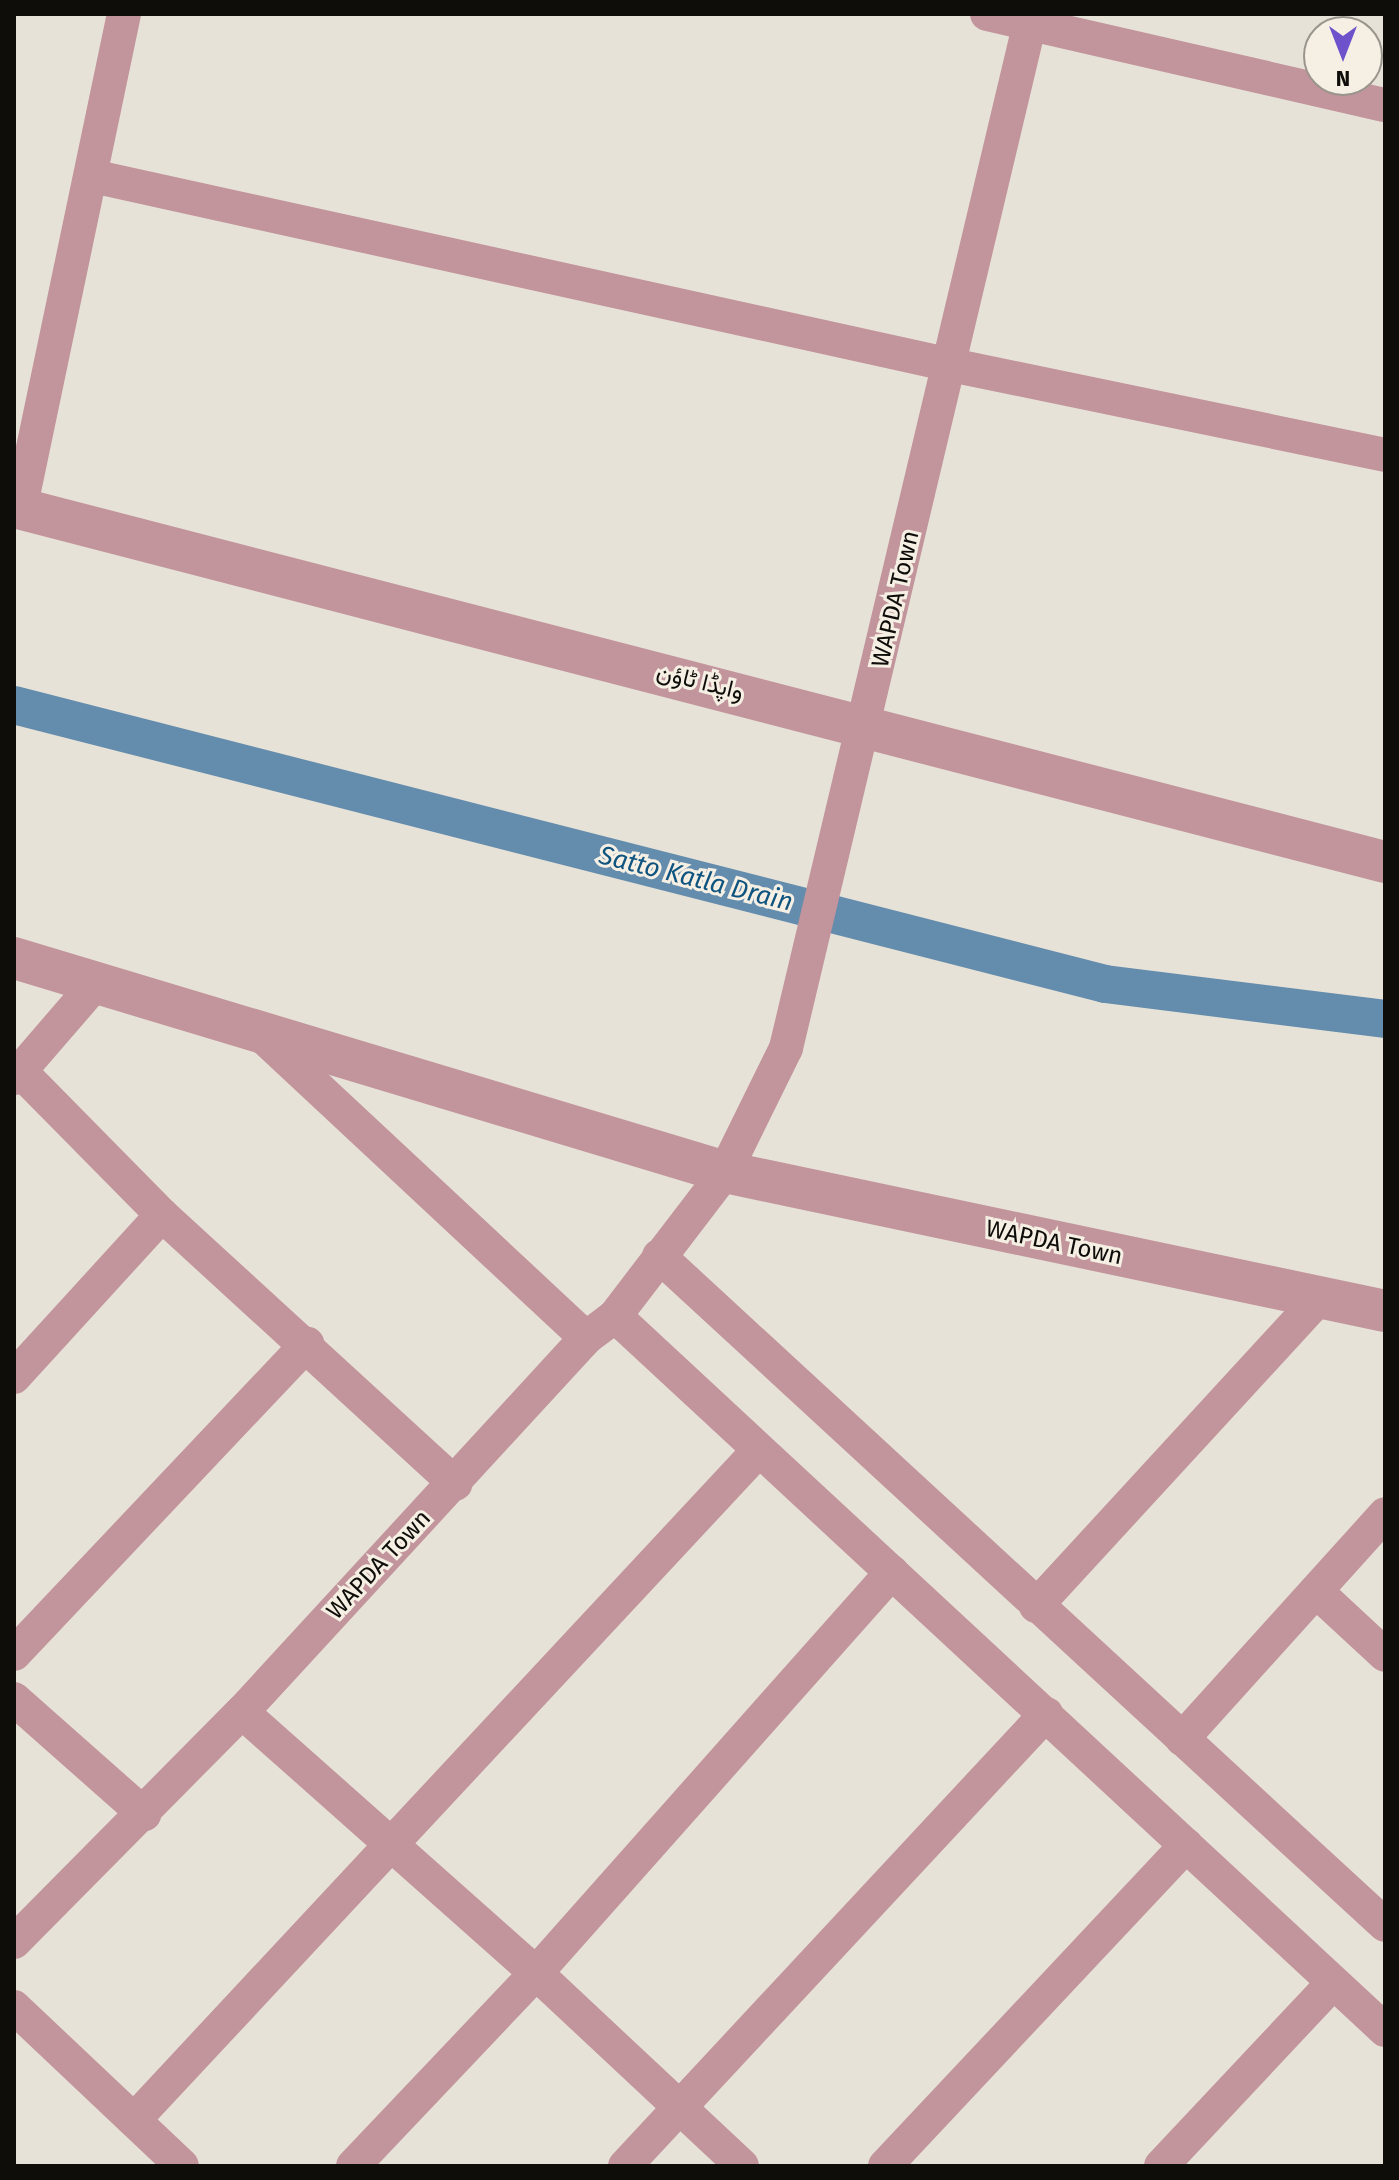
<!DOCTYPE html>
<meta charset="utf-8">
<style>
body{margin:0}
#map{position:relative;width:1399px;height:2180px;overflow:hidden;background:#e7e2d7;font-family:"Fira Sans",Vazirmatn,sans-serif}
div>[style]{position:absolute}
.canal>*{height:38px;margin:-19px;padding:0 19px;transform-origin:19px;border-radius:19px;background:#648cad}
.minor>*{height:34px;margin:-17px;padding:0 17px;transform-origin:17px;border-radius:17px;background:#c2949c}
.tertiary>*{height:42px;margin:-21px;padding:0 21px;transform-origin:21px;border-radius:21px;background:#c2949c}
span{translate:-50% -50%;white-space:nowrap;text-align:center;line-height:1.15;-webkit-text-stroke:6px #f5efe4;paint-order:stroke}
.street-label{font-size:24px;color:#0f0d0a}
.water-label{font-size:26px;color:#0f537f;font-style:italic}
.frame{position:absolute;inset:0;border:16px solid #0f0d0a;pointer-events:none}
.north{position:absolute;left:1303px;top:16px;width:80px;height:80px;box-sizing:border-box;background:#f5efe4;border:2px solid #99958d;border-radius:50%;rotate:180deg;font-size:22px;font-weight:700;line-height:32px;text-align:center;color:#0f0d0a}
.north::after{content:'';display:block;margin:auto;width:28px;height:36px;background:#6d52cb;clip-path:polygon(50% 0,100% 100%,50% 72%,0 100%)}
</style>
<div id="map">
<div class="canal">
<i style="left:14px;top:705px;width:1126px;rotate:14.34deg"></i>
<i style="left:1105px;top:984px;width:282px;rotate:7.1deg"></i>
</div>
<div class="minor">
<i style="left:987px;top:14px;width:408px;rotate:12.9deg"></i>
<i style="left:92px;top:176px;width:880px;rotate:12.41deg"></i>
<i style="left:951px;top:365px;width:443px;rotate:11.7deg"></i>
<i style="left:20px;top:510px;width:507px;rotate:-78.16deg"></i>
<i style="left:259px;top:1033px;width:447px;rotate:43deg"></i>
<i style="left:20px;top:1071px;width:202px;rotate:45.4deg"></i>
<i style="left:162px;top:1215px;width:398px;rotate:42.5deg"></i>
<i style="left:14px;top:1078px;width:124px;rotate:-49.2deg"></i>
<i style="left:659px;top:1256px;width:987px;rotate:42.66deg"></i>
<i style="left:615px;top:1316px;width:1050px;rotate:42.84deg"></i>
<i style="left:14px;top:1377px;width:219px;rotate:-47.6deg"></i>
<i style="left:1316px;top:1591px;width:94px;rotate:42.8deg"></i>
<i style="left:1036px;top:1606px;width:415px;rotate:-47.4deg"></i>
<i style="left:14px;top:1654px;width:427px;rotate:-46.6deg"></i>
<i style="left:14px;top:1699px;width:174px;rotate:41.5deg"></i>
<i style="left:242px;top:1712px;width:393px;rotate:41.6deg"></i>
<i style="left:536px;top:1973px;width:282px;rotate:43.1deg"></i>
<i style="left:1182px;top:1739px;width:303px;rotate:-47.9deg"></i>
<i style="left:14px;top:1942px;width:324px;rotate:-45.3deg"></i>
<i style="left:242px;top:1712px;width:508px;rotate:-47.39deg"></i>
<i style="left:586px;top:1338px;width:36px;rotate:-37deg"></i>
<i style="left:615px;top:1316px;width:181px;rotate:-52.6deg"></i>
<i style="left:725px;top:1172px;width:138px;rotate:-63.8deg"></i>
<i style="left:786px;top:1048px;width:1063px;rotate:-76.62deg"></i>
<i style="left:14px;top:2007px;width:231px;rotate:43.4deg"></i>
<i style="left:134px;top:2120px;width:916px;rotate:-46.99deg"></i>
<i style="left:353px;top:2166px;width:266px;rotate:-46.5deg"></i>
<i style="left:536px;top:1973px;width:536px;rotate:-48.4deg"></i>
<i style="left:625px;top:2166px;width:618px;rotate:-47.03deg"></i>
<i style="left:885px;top:2166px;width:440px;rotate:-46.8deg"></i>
<i style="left:1161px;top:2166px;width:251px;rotate:-46.8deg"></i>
</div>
<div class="tertiary">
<i style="left:14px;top:507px;width:1416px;rotate:14.52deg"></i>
<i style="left:14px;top:958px;width:743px;rotate:16.75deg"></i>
<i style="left:725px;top:1172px;width:674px;rotate:11.89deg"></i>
</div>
<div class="street-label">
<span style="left:896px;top:599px;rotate:-77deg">WAPDA Town</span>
<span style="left:700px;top:682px;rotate:14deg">واپڈا ٹاؤن</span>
<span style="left:1054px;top:1243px;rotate:12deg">WAPDA Town</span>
<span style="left:379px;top:1565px;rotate:-47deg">WAPDA Town</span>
</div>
<div class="water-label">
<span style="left:696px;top:879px;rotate:14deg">Satto Katla Drain</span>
</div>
<div class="frame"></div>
<div class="north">N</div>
</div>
